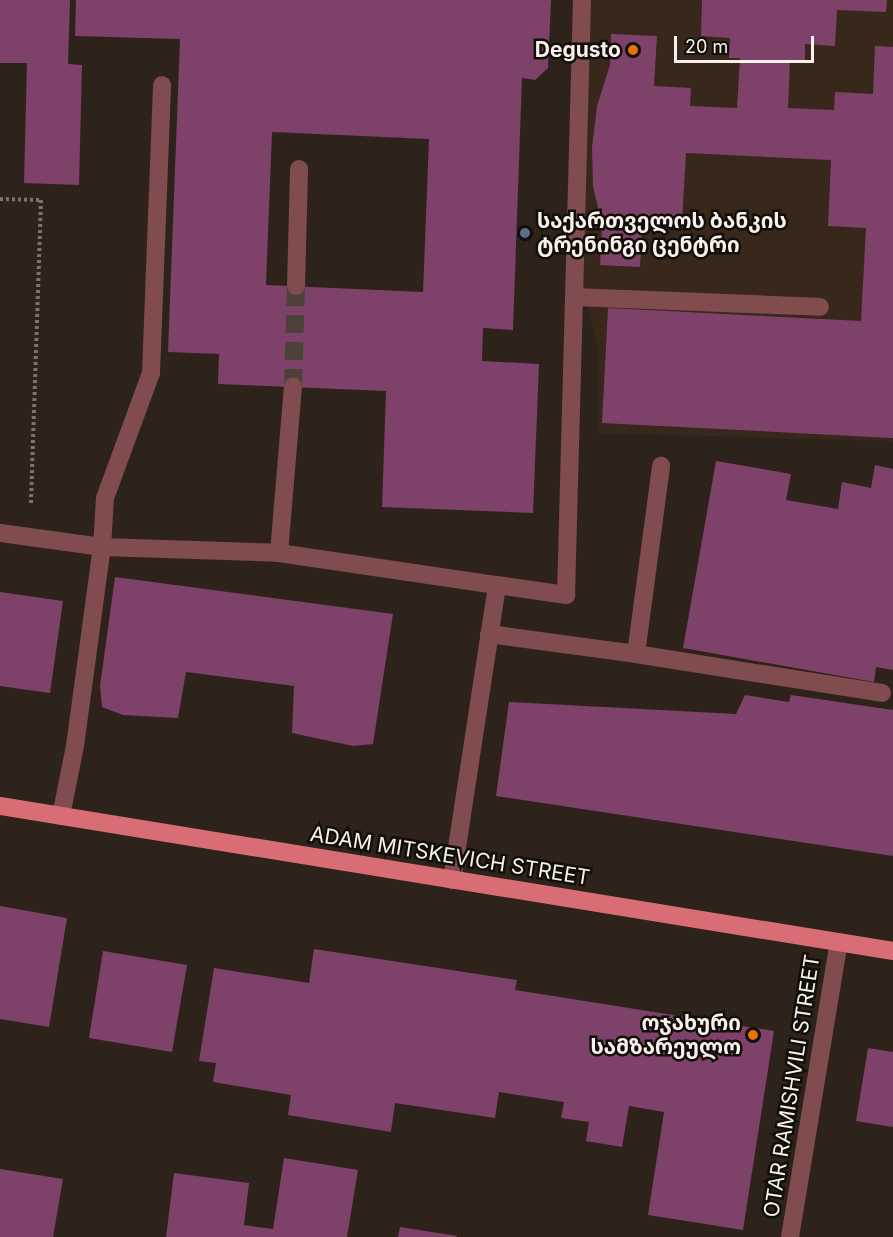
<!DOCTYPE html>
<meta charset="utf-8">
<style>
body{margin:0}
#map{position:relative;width:893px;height:1237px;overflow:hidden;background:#2e231b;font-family:Inter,"Noto Sans Georgian",sans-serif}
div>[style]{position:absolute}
.built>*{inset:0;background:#38281b}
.building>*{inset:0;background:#7e4169}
.minor-tunnel>*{height:18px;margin-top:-9px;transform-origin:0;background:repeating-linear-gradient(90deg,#4c423a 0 18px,transparent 0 27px)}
.path>*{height:4px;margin-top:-2px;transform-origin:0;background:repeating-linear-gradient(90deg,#7d736c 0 3px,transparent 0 6px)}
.minor>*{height:18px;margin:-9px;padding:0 9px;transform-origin:9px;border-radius:9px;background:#804c4e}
.major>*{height:18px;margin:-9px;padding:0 9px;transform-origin:9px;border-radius:9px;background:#d86d76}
.dots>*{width:16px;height:16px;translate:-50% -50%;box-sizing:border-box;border:3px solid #120e0a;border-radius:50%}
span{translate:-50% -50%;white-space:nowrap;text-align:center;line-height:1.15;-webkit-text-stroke:5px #120e0a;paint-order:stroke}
.poi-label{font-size:21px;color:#f8f0eb;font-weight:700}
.right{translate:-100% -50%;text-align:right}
.left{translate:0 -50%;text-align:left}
.street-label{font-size:21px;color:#f8f0eb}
.scale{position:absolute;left:674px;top:36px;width:140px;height:27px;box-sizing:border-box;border:3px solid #f8f0eb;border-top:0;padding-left:8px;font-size:18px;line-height:21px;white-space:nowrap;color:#f8f0eb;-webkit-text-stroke:4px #120e0a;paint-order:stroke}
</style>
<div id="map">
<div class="built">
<i style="clip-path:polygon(590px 0,893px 0,893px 441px,599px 433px,598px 346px,580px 277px)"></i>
</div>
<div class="building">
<i style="clip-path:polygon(0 0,70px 0,68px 64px,82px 65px,79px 185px,24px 183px,27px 63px,0 63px)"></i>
<i style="clip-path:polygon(evenodd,76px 0,551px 0,548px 68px,535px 80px,522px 78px,513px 330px,483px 328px,482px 361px,539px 364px,533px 513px,382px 507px,386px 391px,218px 384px,219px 354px,168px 352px,180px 39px,75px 36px,76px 0,272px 132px,429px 139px,423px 292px,266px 285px,272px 132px)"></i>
<i style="clip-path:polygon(702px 0,887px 0,886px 12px,837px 10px,835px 46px,805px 44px,805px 61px,790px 61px,788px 108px,834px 110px,835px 92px,873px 94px,875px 46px,893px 47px,893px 438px,602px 423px,608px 308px,861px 321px,866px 228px,828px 226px,831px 160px,686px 153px,682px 222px,643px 219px,640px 267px,600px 265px,602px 225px,593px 186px,592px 147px,597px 106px,610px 65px,611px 34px,657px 36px,654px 86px,691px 88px,690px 106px,737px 108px,740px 58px,729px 58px,730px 38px,701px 36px)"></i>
<i style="clip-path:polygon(716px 461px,791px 474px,786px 500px,838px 509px,842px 482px,871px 488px,875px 465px,893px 469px,893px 670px,876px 667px,874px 682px,683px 648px)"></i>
<i style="clip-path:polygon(115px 577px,393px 614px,373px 744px,353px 746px,292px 733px,294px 686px,186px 672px,178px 718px,123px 715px,102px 707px,100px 686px)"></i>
<i style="clip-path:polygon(0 592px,63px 601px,50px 693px,0 686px)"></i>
<i style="clip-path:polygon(745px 695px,789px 702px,791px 695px,893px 710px,893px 856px,496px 796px,509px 702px,736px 714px)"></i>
<i style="clip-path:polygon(0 906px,67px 918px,49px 1027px,0 1019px)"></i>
<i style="clip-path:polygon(314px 949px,517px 980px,515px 990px,774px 1031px,743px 1230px,648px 1215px,664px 1112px,629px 1106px,622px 1147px,586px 1141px,589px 1122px,561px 1118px,564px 1102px,499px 1092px,495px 1118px,395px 1103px,391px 1132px,288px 1115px,291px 1095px,213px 1082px,216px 1063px,199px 1061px,214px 968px,309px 983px)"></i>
<i style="clip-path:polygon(103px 951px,187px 965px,172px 1052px,89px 1038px)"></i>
<i style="clip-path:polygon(868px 1048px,893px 1052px,893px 1127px,856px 1121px)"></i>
<i style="clip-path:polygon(284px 1158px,358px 1170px,347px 1237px,166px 1237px,174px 1173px,249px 1183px,244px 1225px,273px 1229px)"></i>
<i style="clip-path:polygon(0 1169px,63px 1179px,53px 1237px,0 1237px)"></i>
<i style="clip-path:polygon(400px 1227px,457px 1236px,456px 1237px,398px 1237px)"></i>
</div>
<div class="minor-tunnel">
<i style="left:293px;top:387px;width:101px;rotate:-88.3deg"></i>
</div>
<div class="path">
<i style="left:0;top:199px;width:41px;rotate:1.4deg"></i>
<i style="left:41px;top:200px;width:303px;rotate:91.9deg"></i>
</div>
<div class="minor">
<i style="left:296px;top:286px;width:117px;rotate:-88.5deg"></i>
<i style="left:574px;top:297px;width:246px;rotate:2.3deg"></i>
<i style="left:0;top:533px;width:103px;rotate:7.8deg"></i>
<i style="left:102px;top:547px;width:49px;rotate:-86.5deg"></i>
<i style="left:105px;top:498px;width:133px;rotate:-69.8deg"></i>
<i style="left:151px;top:373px;width:288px;rotate:-87.8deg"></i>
<i style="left:279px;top:553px;width:167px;rotate:-85.2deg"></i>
<i style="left:489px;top:634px;width:148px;rotate:7.7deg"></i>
<i style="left:636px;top:654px;width:190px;rotate:-82.4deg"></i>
<i style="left:636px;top:654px;width:249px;rotate:9deg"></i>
<i style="left:61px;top:816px;width:71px;rotate:-78.7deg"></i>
<i style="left:75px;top:746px;width:201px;rotate:-82.3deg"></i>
<i style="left:102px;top:547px;width:177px;rotate:1.9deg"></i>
<i style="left:279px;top:553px;width:220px;rotate:8.4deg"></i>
<i style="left:452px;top:880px;width:298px;rotate:-81.3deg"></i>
<i style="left:497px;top:585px;width:70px;rotate:8.2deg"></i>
<i style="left:566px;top:595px;width:595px;rotate:-88.46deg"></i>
<i style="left:790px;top:1237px;width:299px;rotate:-80.6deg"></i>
</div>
<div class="major">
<i style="left:0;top:806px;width:905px;rotate:9.22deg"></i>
</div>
<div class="dots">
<i style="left:633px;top:50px;background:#e8710a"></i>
<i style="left:525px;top:233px;background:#5c6f8a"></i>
<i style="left:753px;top:1035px;background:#e8710a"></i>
</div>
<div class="poi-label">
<span class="right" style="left:621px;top:50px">Degusto</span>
<span class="left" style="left:537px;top:233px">საქართველოს ბანკის<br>ტრენინგი ცენტრი</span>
<span class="right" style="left:741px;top:1035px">ოჯახური<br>სამზარეულო</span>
</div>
<div class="street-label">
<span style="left:450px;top:856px;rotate:9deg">ADAM MITSKEVICH STREET</span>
<span style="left:792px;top:1086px;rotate:-81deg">OTAR RAMISHVILI STREET</span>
</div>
<div class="scale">20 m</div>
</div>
